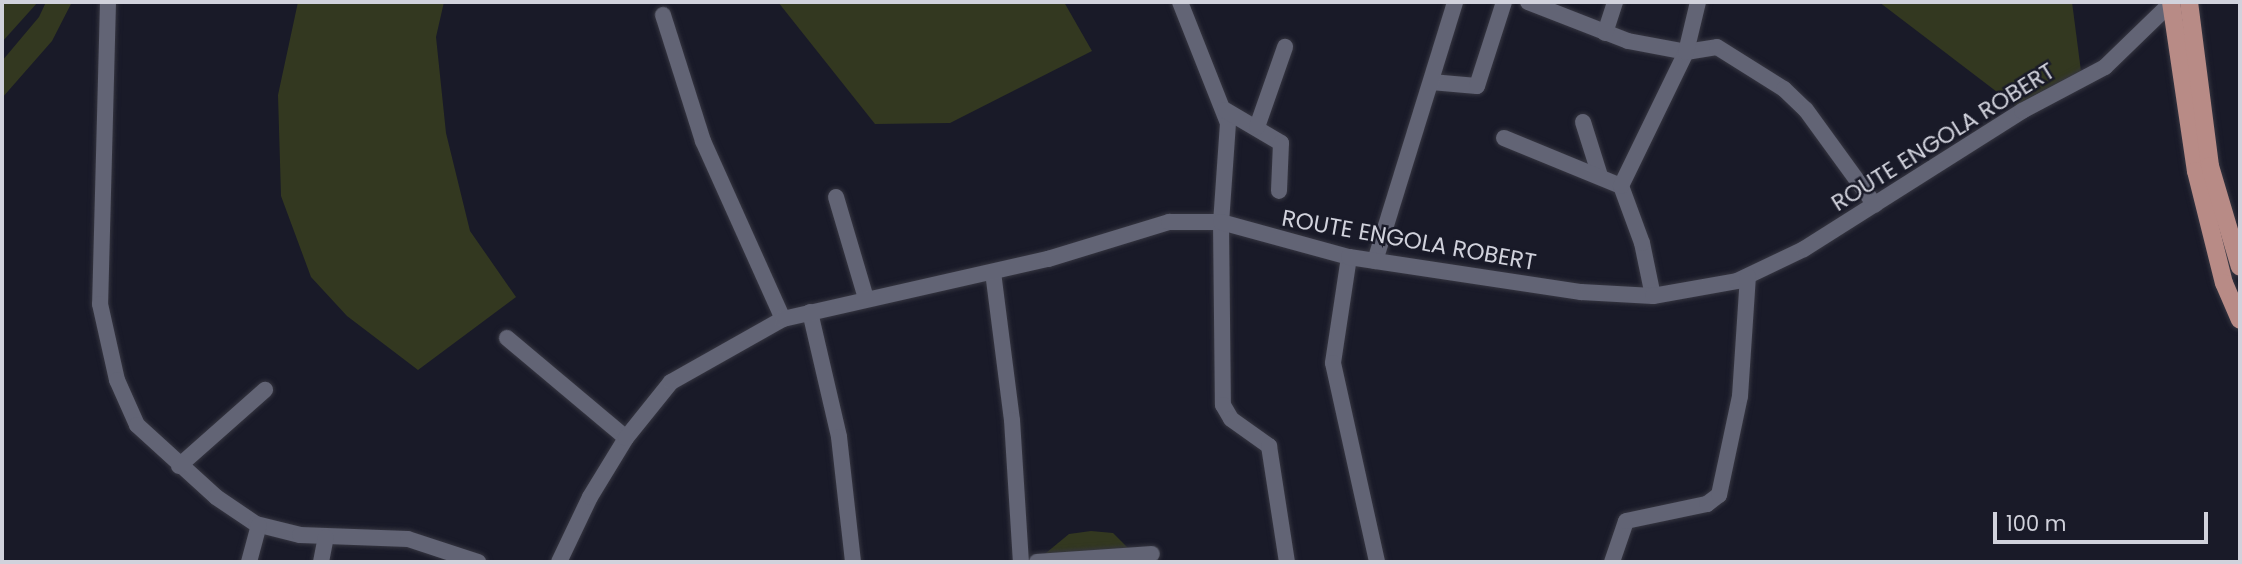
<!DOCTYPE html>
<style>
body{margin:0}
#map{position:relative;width:2242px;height:564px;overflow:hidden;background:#191a28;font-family:Poppins,sans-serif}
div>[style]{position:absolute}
.green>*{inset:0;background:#333820}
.roads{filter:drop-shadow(0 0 2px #363641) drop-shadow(0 0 2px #363641)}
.minor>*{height:16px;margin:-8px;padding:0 8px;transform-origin:8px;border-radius:8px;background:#626475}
.major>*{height:18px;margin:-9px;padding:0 9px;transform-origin:9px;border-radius:9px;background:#b88b86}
span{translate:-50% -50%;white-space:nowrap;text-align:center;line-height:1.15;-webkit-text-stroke:5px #191a28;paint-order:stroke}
.street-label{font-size:23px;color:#d1d2dc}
.frame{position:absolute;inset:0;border:4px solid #d1d2dc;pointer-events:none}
.scale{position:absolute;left:1993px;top:512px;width:215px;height:32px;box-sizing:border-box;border:4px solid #d1d2dc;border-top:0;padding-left:9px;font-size:21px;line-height:24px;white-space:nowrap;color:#d1d2dc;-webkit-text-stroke:5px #191a28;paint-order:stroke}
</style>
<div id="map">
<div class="green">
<i style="clip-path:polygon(2px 2px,38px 2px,2px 42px)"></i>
<i style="clip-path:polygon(46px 2px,72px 2px,52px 41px,2px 98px,2px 61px,39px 17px)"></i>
<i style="clip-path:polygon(298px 2px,444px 2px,436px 37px,446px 133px,470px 231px,516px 297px,418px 370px,347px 316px,311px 277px,281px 196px,278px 95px)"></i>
<i style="clip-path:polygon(778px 2px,1064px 2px,1092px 51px,950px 123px,875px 124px)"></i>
<i style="clip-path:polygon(1879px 2px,2072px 2px,2082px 79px,2022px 111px)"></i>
<i style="clip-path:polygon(1091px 531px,1113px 533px,1129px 549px,1035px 562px,1069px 534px)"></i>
</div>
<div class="roads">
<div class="minor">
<i style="left:108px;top:2px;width:302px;rotate:91.5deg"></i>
<i style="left:100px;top:304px;width:78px;rotate:77.4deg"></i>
<i style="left:117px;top:380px;width:49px;rotate:66deg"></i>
<i style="left:137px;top:425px;width:107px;rotate:42.3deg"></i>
<i style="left:216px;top:497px;width:48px;rotate:34deg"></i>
<i style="left:256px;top:524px;width:45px;rotate:14deg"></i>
<i style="left:300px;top:535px;width:108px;rotate:2.1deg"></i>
<i style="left:408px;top:539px;width:74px;rotate:18.2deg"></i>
<i style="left:1180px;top:2px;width:130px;rotate:68.4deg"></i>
<i style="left:1228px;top:123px;width:99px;rotate:94deg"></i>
<i style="left:1221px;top:222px;width:183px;rotate:89.4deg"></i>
<i style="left:1223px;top:405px;width:16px;rotate:60deg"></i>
<i style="left:1231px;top:419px;width:47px;rotate:35.4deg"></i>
<i style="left:1269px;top:446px;width:117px;rotate:81.2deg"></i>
<i style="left:1528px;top:2px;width:107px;rotate:21.3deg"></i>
<i style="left:1628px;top:41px;width:59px;rotate:10.7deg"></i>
<i style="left:1686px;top:52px;width:31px;rotate:-9deg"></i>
<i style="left:1717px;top:47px;width:79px;rotate:32.1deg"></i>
<i style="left:1784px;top:89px;width:30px;rotate:44deg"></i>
<i style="left:1806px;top:110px;width:117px;rotate:54deg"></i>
<i style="left:663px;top:15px;width:132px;rotate:72.4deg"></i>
<i style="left:703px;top:141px;width:195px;rotate:65.8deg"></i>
<i style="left:1605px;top:33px;width:33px;rotate:-72deg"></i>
<i style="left:1431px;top:82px;width:46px;rotate:5deg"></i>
<i style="left:1477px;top:86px;width:88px;rotate:-72.2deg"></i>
<i style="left:1225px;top:110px;width:65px;rotate:30.5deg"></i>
<i style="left:1281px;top:143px;width:48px;rotate:92.4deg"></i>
<i style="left:1583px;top:122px;width:57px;rotate:72.5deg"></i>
<i style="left:1257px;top:127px;width:85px;rotate:-70.7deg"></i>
<i style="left:1504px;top:138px;width:126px;rotate:22.3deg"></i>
<i style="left:836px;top:197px;width:105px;rotate:73.5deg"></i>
<i style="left:1349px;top:257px;width:107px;rotate:98.6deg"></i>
<i style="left:1333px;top:363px;width:204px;rotate:77.5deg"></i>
<i style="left:1375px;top:261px;width:271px;rotate:-72.8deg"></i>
<i style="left:993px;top:272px;width:149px;rotate:82.7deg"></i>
<i style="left:1012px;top:420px;width:142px;rotate:86.4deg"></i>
<i style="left:1653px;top:296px;width:54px;rotate:-101.7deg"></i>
<i style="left:1642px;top:243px;width:61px;rotate:-110.2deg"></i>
<i style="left:1621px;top:186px;width:149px;rotate:-64.1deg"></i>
<i style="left:1686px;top:52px;width:51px;rotate:-76.5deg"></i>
<i style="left:810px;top:312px;width:128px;rotate:76.9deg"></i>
<i style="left:839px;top:437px;width:126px;rotate:83.6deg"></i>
<i style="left:507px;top:338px;width:155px;rotate:40deg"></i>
<i style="left:179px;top:466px;width:115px;rotate:-41.5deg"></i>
<i style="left:249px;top:562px;width:38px;rotate:-75deg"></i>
<i style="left:321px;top:562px;width:25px;rotate:-79deg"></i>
<i style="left:559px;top:562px;width:72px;rotate:-64.5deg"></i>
<i style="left:590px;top:497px;width:69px;rotate:-58.6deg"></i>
<i style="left:626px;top:438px;width:72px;rotate:-51.2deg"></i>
<i style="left:671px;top:382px;width:129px;rotate:-29.4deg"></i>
<i style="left:783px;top:319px;width:272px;rotate:-12.8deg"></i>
<i style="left:1048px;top:259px;width:127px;rotate:-17deg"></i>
<i style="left:1169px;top:222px;width:52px"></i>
<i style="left:1221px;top:222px;width:133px;rotate:15.3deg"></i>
<i style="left:1349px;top:257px;width:235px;rotate:8.6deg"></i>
<i style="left:1581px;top:292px;width:72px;rotate:3.2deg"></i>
<i style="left:1653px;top:296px;width:85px;rotate:-10.1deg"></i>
<i style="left:1737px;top:281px;width:74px;rotate:-25.5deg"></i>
<i style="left:1804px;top:249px;width:258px;rotate:-32.3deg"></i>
<i style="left:2022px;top:111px;width:94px;rotate:-27.9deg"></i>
<i style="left:2105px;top:67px;width:93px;rotate:-44.1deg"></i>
<i style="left:1037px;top:562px;width:115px;rotate:-4deg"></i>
<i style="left:1612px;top:562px;width:43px;rotate:-71.1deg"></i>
<i style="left:1626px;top:521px;width:83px;rotate:-11.9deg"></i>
<i style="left:1707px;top:504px;width:15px;rotate:-37deg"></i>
<i style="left:1719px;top:495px;width:101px;rotate:-78deg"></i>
<i style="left:1740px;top:396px;width:120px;rotate:-86.2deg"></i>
</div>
<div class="major">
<i style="left:2171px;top:2px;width:171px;rotate:81.6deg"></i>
<i style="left:2196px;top:171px;width:115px;rotate:76deg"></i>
<i style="left:2224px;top:283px;width:40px;rotate:66.6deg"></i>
<i style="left:2189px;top:2px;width:165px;rotate:82.7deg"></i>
<i style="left:2210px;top:166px;width:105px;rotate:73.5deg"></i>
</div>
</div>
<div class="street-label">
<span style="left:1943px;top:137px;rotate:-32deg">ROUTE ENGOLA ROBERT</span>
<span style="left:1409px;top:240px;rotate:10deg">ROUTE ENGOLA ROBERT</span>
</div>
<div class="frame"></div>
<div class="scale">100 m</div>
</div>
